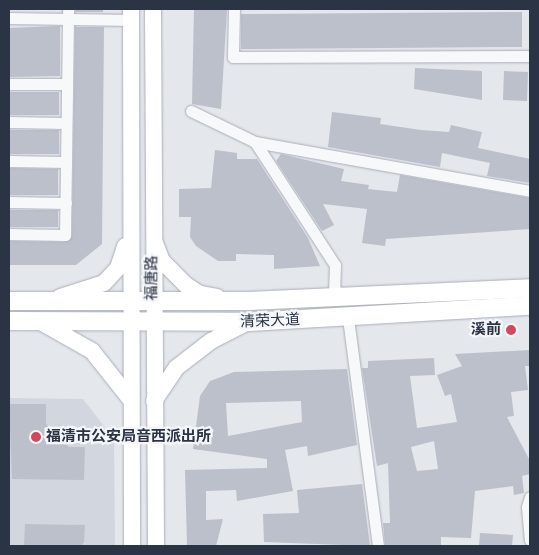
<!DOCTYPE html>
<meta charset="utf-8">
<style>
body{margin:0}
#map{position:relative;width:539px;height:555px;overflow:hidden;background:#e4e7ec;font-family:Rubik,"Noto Sans SC",sans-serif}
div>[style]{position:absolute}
.built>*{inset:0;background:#d2d6de}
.building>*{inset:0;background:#bbc0ca}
.roads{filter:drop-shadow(0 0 1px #a9aeb7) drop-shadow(0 0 1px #a9aeb7)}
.street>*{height:11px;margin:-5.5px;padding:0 5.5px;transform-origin:5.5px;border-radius:5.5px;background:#f7f8fa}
.secondary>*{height:16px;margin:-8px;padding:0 8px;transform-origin:8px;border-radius:8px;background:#fff}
.primary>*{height:18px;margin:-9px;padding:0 9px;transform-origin:9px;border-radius:9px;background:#fff}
.dots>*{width:14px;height:14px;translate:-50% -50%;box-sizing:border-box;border:2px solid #f4f6f9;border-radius:50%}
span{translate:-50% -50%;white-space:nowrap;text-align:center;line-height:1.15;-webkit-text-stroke:4.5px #f4f6f9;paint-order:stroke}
.street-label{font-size:15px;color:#2b3445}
.poi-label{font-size:15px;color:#2b3445;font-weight:700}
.right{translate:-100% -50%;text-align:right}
.left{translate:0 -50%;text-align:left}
.frame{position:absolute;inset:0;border:10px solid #2b3445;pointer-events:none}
</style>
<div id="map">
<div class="built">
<i style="clip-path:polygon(9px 398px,83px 399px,114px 439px,115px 546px,9px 546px)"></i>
</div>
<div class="building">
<i style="clip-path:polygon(76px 9px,103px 9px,103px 12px,75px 12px)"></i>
<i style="clip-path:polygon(194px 9px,227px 9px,221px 109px,192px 104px)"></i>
<i style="clip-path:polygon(522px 12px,522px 47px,241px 49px,241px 14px)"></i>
<i style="clip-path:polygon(60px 26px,60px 76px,9px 77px,9px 28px)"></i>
<i style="clip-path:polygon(75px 27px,104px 27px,102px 244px,76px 265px,9px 265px,9px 241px,65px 242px,72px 236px)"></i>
<i style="clip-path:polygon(415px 68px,482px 71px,482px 100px,414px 89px)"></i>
<i style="clip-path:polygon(504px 71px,528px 72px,527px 101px,503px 100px)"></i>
<i style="clip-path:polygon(9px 92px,59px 92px,59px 115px,9px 115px)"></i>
<i style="clip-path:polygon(332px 112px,381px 118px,380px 124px,421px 130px,449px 132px,451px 125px,482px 132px,478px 148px,530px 159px,530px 183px,487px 176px,490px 163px,442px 153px,440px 167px,328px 147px)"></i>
<i style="clip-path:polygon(9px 130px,59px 130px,59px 154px,9px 154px)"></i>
<i style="clip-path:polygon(215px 150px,237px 153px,237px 159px,257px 159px,308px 238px,320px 266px,274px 269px,274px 255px,236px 254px,236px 261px,218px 261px,196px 246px,190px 237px,191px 217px,179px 217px,179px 189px,211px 188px)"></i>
<i style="clip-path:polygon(281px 154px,344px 169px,341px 181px,369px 185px,368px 189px,397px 192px,400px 175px,530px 198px,530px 229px,386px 239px,385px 246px,362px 243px,367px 209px,323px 204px,334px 225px,322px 231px,276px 161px)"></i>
<i style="clip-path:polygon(9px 168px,58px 169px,58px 195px,9px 195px)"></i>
<i style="clip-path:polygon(9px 210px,58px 210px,58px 227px,9px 227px)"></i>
<i style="clip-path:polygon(evenodd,530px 350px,530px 366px,525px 366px,528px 390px,511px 392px,514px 416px,507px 417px,530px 461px,530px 474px,522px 476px,524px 493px,514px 495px,513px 486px,475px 491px,471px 538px,441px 537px,441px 546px,385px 545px,383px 523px,390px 523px,388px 463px,377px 466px,362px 368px,368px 368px,368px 361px,434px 358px,435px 375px,410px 376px,417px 428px,457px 422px,451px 394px,445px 396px,437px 375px,462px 366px,455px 354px,530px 350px,434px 441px,438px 469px,417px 471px,411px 447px,434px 441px)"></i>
<i style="clip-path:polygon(evenodd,347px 369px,357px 445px,308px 456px,307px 446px,285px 450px,293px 491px,237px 501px,236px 490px,206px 491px,206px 520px,223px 519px,216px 546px,187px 546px,185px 470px,267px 468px,267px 459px,193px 449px,200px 396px,210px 381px,234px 372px,347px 369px,301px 401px,302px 422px,228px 436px,226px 403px,301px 401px)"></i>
<i style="clip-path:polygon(9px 404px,46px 404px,46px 424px,69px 447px,85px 447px,84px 480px,12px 479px)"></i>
<i style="clip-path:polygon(362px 484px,370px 546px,264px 542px,263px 514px,299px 513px,297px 490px)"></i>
<i style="clip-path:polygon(25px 524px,85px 525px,84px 542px,81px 546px,24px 546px)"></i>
<i style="clip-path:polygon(480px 533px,513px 535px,512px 546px,479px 546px)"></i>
</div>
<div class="roads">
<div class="street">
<i style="left:234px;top:9px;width:48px;rotate:91.2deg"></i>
<i style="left:233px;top:57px;width:297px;rotate:-0.2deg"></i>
<i style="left:9px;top:18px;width:122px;rotate:0.9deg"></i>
<i style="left:9px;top:84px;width:58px"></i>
<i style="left:191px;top:111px;width:71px;rotate:25.8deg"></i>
<i style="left:255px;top:142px;width:279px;rotate:10.1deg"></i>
<i style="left:9px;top:122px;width:57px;rotate:1deg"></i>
<i style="left:255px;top:142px;width:147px;rotate:57deg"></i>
<i style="left:335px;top:265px;width:25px;rotate:92deg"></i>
<i style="left:334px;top:290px;width:13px;rotate:27deg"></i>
<i style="left:9px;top:161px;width:57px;rotate:1deg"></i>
<i style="left:9px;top:202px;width:57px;rotate:1deg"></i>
<i style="left:9px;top:234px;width:56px;rotate:1deg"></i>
<i style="left:65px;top:235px;width:226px;rotate:-89.2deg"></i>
<i style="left:348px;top:318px;width:230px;rotate:82.5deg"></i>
<i style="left:530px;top:497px;width:10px;rotate:107deg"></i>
<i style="left:527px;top:507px;width:33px;rotate:85deg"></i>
</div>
<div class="secondary">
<i style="left:131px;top:9px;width:537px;rotate:89.89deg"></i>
<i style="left:153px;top:9px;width:537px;rotate:89.68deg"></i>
<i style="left:155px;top:243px;width:19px;rotate:69deg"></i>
<i style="left:162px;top:261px;width:34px;rotate:45deg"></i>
<i style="left:186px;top:285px;width:17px;rotate:33deg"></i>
<i style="left:200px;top:294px;width:17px;rotate:10deg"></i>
<i style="left:60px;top:297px;width:46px;rotate:-17.7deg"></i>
<i style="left:104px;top:283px;width:21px;rotate:-47deg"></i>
<i style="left:118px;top:268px;width:23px;rotate:-72deg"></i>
<i style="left:39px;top:321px;width:61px;rotate:29.5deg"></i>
<i style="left:92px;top:351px;width:61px;rotate:51.6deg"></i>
<i style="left:154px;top:401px;width:40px;rotate:-56deg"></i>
<i style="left:176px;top:368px;width:44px;rotate:-37.6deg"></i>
<i style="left:211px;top:341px;width:42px;rotate:-27.2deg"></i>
</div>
<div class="primary">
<i style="left:9px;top:301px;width:239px"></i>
<i style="left:248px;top:301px;width:282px;rotate:-2.6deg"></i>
<i style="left:9px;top:321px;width:240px;rotate:0.2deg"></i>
<i style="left:249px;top:322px;width:281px;rotate:-3.3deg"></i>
</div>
</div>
<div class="dots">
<i style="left:511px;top:330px;background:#d1495b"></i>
<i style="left:36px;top:437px;background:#d1495b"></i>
</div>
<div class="street-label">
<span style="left:152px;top:278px;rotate:-90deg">福唐路</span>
<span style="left:270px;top:321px;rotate:-2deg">清荣大道</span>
</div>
<div class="poi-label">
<span class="right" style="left:501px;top:330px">溪前</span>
<span class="left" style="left:46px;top:437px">福清市公安局音西派出所</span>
</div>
<div class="frame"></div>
</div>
